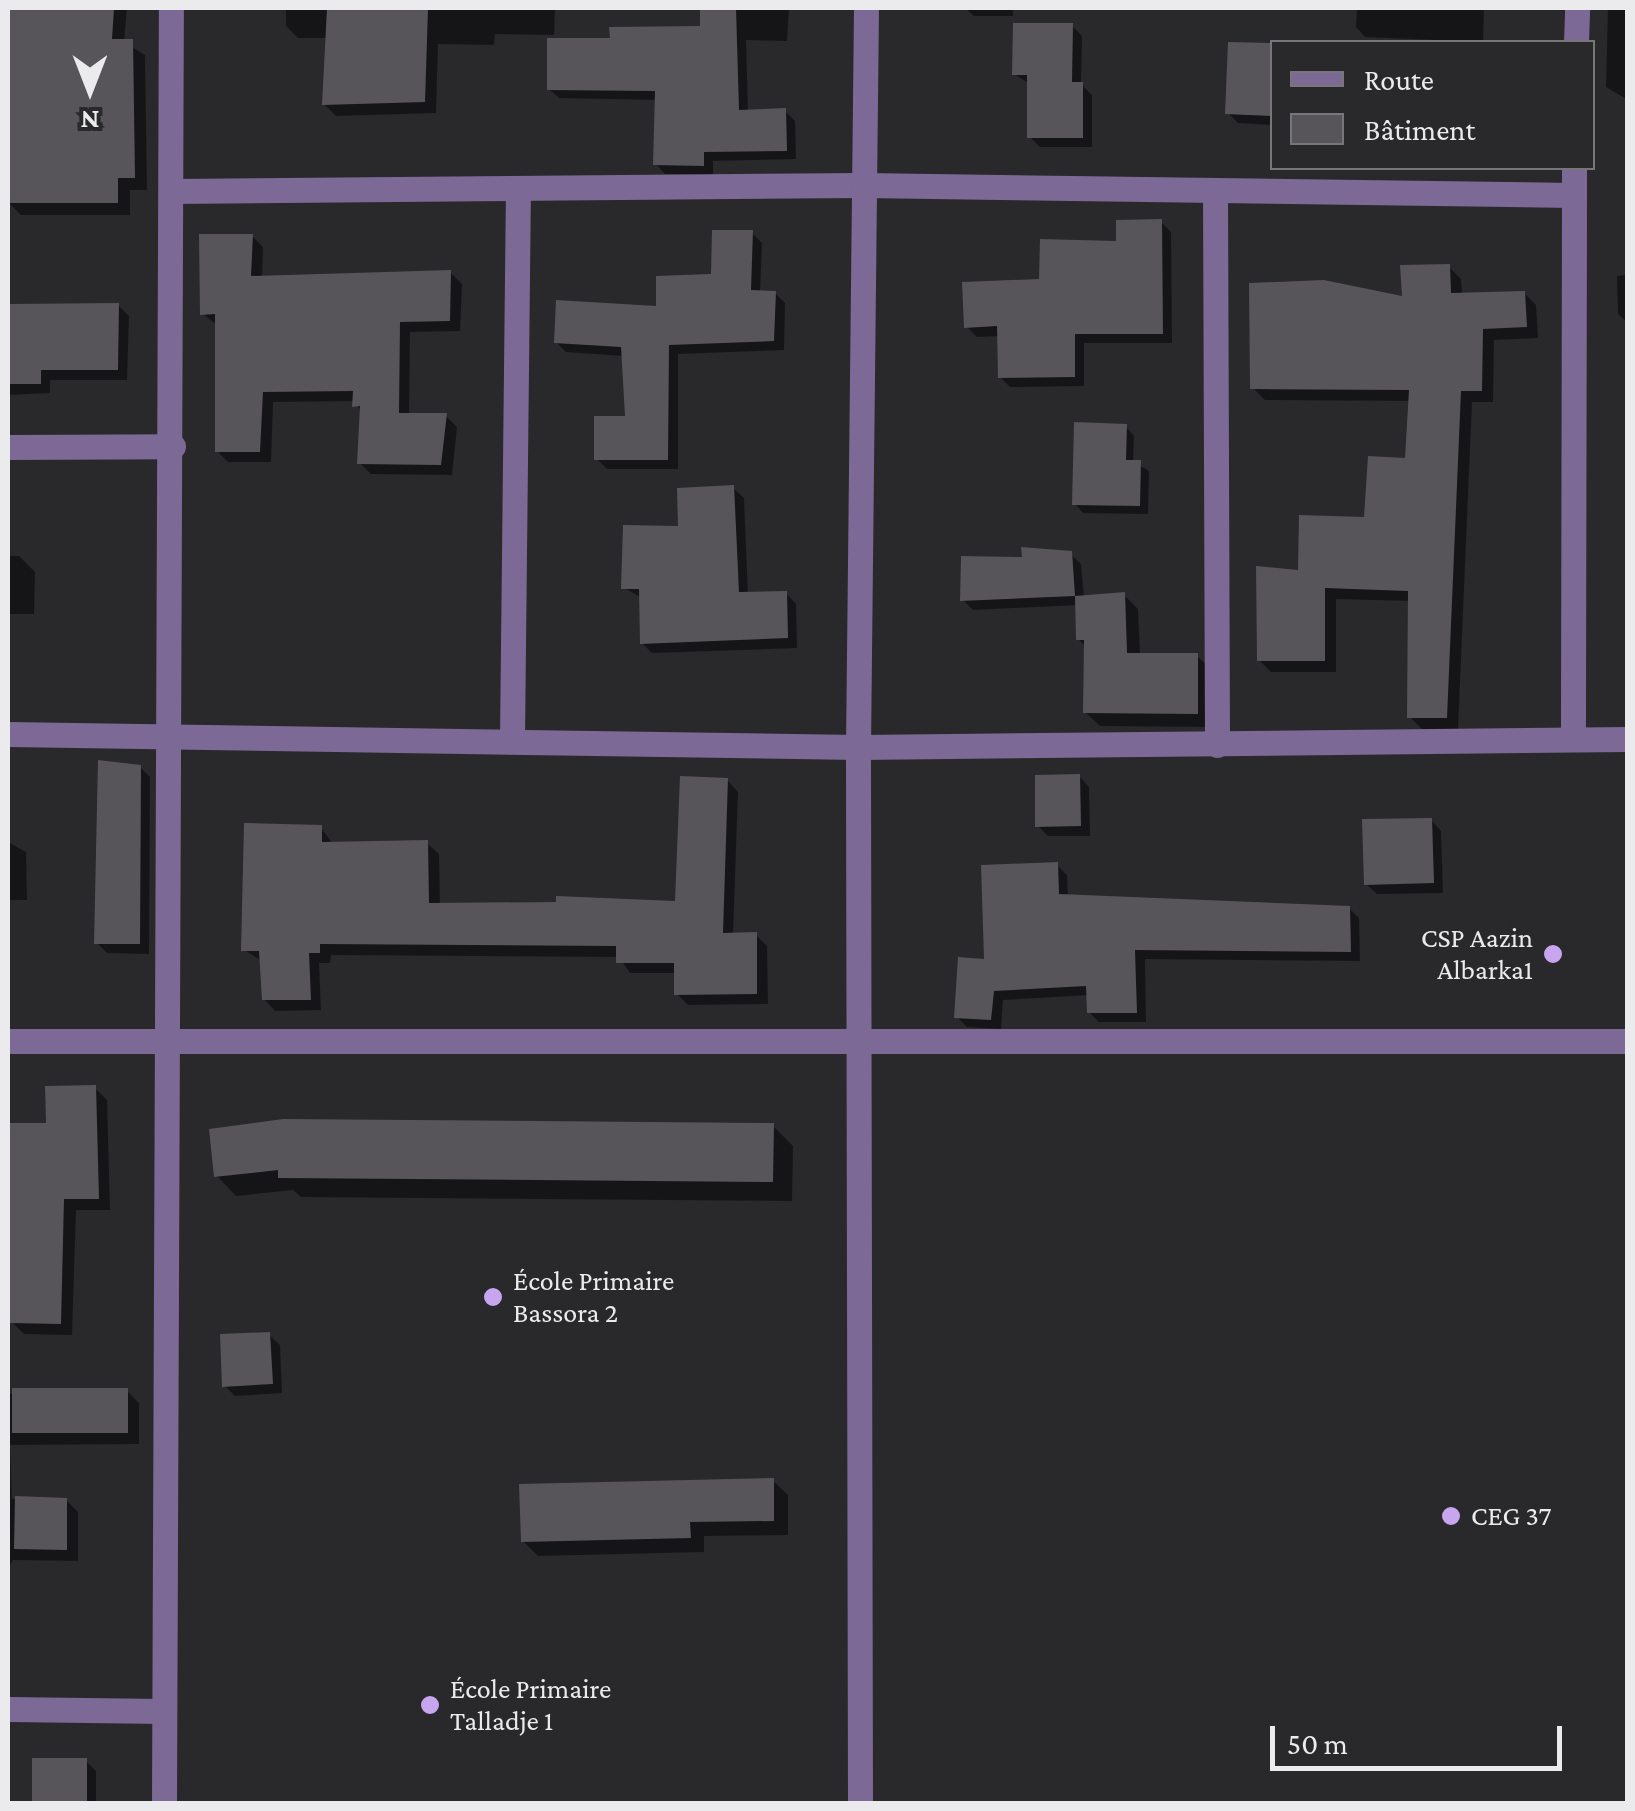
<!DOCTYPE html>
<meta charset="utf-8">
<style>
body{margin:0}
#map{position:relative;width:1635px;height:1811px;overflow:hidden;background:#29282b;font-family:"Crimson Pro",serif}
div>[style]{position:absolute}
.shadow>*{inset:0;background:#0007}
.building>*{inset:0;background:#575559}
.minor>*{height:25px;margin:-12.5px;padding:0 12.5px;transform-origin:12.5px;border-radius:12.5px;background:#7d6995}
.dots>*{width:28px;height:28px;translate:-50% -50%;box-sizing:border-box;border:5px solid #29282b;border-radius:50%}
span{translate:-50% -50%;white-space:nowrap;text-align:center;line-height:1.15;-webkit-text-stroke:8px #29282b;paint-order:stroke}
.poi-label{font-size:28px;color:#ebebed}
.right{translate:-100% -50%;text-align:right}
.left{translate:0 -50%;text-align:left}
.frame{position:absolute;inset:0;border:10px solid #ebebed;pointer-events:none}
.legend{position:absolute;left:1270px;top:40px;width:325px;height:130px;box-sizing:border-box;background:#29282b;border:2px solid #777679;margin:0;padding:12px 18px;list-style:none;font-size:30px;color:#ebebed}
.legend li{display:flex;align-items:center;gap:20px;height:50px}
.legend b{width:50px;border:2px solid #777679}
.north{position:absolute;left:40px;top:40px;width:100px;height:100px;-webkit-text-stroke:8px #29282b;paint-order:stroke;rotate:180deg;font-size:28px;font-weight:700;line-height:40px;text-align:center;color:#ebebed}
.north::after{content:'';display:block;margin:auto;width:35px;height:45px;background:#ebebed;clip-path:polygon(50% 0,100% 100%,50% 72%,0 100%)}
.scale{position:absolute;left:1270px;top:1726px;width:292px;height:45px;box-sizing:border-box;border:5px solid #ebebed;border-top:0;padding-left:12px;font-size:30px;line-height:35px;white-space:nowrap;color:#ebebed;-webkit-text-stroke:8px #29282b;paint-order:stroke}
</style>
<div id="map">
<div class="shadow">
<i style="clip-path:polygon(8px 8px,127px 8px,124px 42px,145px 55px,147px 190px,130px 190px,130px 215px,21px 215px,8px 202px)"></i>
<i style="clip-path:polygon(286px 8px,555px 8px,554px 35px,495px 34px,494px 45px,438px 44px,436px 113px,336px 116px,324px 104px,328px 38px,298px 38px,286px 26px)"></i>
<i style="clip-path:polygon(702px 8px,789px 8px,787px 41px,746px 40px,748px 113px,785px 111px,795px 121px,796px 159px,713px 161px,713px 175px,665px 174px,656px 164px,657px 100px,559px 98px,549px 89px,612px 41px,702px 29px)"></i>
<i style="clip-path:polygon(965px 8px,1013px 8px,1013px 16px,974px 16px)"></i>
<i style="clip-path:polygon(1357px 8px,1484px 8px,1483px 42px,1365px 37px,1356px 27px)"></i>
<i style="clip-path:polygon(1608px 8px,1628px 8px,1628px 100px,1606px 87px)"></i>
<i style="clip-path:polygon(1072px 26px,1082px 36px,1081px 84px,1092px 95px,1092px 147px,1040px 147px,1030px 137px,1030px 84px,1014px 74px)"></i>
<i style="clip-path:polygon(1231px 44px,1272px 46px,1272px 125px,1238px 123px,1228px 113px)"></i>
<i style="clip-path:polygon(1161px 222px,1171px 232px,1172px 343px,1084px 343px,1084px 386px,1010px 387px,1000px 377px,1000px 336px,977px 337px,967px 327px)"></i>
<i style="clip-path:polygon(752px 233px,762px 243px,760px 293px,775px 293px,785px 303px,784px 350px,678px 354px,678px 469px,607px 469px,597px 459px,628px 418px,624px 356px,566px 352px,556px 342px,658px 308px,713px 276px)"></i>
<i style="clip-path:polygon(252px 236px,263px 247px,262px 278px,450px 272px,462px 284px,460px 331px,410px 332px,409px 416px,446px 416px,457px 427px,452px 475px,371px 474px,360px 463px,362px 413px,355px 401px,273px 402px,271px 462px,228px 462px,217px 451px,217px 325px,203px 314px)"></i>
<i style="clip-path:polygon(1449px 267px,1461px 279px,1462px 295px,1524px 293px,1536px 305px,1538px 338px,1494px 340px,1493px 402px,1472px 402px,1458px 729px,1422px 729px,1410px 717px,1410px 601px,1336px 599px,1336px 672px,1271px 672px,1259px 660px,1300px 573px,1367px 519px,1408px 461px,1411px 401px,1265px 400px,1253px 388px)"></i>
<i style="clip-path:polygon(1628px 275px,1628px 323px,1618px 314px,1617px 276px)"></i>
<i style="clip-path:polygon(118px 305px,129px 316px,127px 380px,50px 380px,50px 393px,8px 395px,8px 306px)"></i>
<i style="clip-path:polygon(1126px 427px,1134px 436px,1133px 462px,1149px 471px,1148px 514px,1083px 513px,1075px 504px)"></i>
<i style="clip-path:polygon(733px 488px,744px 498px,748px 595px,786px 593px,796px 604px,797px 648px,652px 653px,642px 643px,642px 598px,624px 588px,681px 528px)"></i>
<i style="clip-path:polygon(1070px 554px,1081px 564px,1084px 597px,1124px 595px,1138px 609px,1140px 655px,1197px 656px,1212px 670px,1211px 727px,1100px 726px,1085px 712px,1086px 647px,1078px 639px,1078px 605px,973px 610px,963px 600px,1024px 559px)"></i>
<i style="clip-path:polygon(8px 556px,19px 556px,35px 572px,34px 614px,8px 614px)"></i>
<i style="clip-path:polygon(140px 767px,150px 777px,149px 954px,107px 953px,97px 943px)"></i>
<i style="clip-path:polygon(1079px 776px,1089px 787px,1090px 836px,1048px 836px,1038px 826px)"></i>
<i style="clip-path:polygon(727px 780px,738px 792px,733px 935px,756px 935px,767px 946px,768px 1004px,688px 1005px,677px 994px,676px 973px,630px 973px,619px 957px,331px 955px,330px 963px,319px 963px,321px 1010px,275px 1011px,264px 999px,262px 961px,244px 950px,321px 828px,333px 844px,427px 843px,439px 854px,440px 906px,678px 904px)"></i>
<i style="clip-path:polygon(1431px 820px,1441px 831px,1443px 893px,1377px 894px,1366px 884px)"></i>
<i style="clip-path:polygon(8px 842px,26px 852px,27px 900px,8px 900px)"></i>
<i style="clip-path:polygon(1057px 865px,1067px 875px,1068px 897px,1349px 908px,1359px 918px,1360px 961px,1145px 959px,1146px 1022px,1099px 1022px,1089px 1012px,1089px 995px,1003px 1000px,1001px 1029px,967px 1027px,957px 1017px,987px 961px)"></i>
<i style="clip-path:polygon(95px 1088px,107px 1100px,110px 1210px,76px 1210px,72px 1335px,24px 1334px,12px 1322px,13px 1287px,8px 1287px,8px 1125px,49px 1125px)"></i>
<i style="clip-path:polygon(773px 1126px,793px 1146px,792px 1201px,301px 1197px,293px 1190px,236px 1196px,216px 1175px)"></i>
<i style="clip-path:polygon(269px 1335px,280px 1345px,282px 1393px,235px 1396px,225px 1386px)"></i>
<i style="clip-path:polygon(127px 1391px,139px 1403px,139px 1444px,10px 1445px,12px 1499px,66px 1500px,78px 1512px,78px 1561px,13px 1560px,8px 1569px,8px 1394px)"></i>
<i style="clip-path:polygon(773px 1481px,788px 1495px,788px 1535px,704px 1536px,704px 1552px,538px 1556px,523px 1541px)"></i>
<i style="clip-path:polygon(86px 1761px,96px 1771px,96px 1804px,34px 1804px)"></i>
</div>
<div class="building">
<i style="clip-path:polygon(9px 8px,114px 8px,112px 39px,133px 39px,135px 178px,118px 178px,118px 203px,8px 203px)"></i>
<i style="clip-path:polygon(327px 8px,428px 8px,425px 102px,322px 105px)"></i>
<i style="clip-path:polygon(700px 8px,736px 8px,739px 110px,786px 108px,787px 151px,704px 152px,704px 166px,653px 165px,655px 91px,547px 90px,547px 38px,610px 38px,609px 27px,700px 26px)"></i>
<i style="clip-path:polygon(1013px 23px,1073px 23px,1072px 82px,1083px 82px,1083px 138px,1027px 138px,1027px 75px,1012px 75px)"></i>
<i style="clip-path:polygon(1228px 42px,1272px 43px,1272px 116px,1225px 114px)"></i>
<i style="clip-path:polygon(1162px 219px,1163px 334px,1075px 334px,1075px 377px,998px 378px,997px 326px,964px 328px,962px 282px,1039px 279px,1040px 239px,1116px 241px,1116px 220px)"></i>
<i style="clip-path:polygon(712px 230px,753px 230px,751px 290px,776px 291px,774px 341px,669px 345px,668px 460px,594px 460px,594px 416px,625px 416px,621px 347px,554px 343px,556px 300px,656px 306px,656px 276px,711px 274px)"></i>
<i style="clip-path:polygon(199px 234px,253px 234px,251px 276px,451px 270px,450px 321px,400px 322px,399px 413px,447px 413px,441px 465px,357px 464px,360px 406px,352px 407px,353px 391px,263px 392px,260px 452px,215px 452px,215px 314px,200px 315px)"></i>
<i style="clip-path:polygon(1450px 264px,1451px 293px,1525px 291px,1527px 327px,1483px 329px,1482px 391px,1461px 391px,1447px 718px,1407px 718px,1408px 591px,1325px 588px,1325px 661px,1257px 661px,1256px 566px,1298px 570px,1299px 515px,1364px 517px,1368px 456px,1405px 458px,1409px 390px,1250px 389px,1249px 283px,1324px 280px,1402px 296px,1400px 265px)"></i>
<i style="clip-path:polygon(119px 303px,118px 370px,41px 370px,41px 384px,8px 384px,8px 304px)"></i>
<i style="clip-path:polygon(1074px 422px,1127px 424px,1126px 460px,1141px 460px,1140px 506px,1072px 505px)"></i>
<i style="clip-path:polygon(734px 485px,739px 592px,787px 591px,788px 638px,640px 644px,639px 589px,621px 589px,623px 525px,678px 526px,677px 488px)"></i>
<i style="clip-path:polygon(1021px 547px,1072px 551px,1075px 596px,960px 601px,961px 556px,1022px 557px)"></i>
<i style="clip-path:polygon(1125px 592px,1127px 653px,1198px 653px,1198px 714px,1083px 713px,1084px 640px,1076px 640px,1075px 596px)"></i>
<i style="clip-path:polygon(98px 760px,141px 765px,140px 944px,94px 944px)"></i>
<i style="clip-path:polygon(1080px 774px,1081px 826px,1035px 827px,1035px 775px)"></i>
<i style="clip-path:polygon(680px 776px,728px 778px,723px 933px,757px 932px,757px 994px,674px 995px,674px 963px,616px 963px,616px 946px,320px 944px,320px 953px,309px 953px,311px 1000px,262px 1000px,259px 951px,241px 951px,244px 823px,322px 825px,322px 842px,428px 840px,429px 903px,556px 902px,556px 896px,675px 901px)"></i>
<i style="clip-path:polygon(1432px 818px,1434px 883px,1364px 885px,1362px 819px)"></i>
<i style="clip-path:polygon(1058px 862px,1059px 894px,1350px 906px,1351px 952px,1135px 950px,1137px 1013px,1087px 1013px,1086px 986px,994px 991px,991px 1020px,954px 1018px,958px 957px,984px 959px,981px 865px)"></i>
<i style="clip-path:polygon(96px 1085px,99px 1199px,64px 1199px,61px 1324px,10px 1323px,8px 1123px,46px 1123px,45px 1086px)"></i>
<i style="clip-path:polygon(283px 1119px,774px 1123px,773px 1182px,278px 1178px,278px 1170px,214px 1177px,209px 1129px)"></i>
<i style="clip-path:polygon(270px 1332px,273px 1384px,222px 1387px,220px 1334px)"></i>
<i style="clip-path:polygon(12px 1388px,128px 1388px,128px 1433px,12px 1433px)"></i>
<i style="clip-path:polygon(774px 1478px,774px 1521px,690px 1522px,691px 1538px,521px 1542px,519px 1484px)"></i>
<i style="clip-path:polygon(15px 1496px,67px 1498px,67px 1550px,14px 1549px)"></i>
<i style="clip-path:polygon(32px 1758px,87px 1758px,87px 1804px,32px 1804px)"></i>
</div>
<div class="minor">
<i style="left:1576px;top:42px;width:34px;rotate:-88deg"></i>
<i style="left:173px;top:191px;width:690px;rotate:-0.5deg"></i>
<i style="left:863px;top:185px;width:711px;rotate:0.81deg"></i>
<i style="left:1574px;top:195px;width:544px;rotate:90.11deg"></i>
<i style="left:1215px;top:191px;width:554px;rotate:89.79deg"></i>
<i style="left:1574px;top:195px;width:27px;rotate:-90deg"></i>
<i style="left:8px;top:447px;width:165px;rotate:-0.3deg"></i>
<i style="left:8px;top:734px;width:850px;rotate:0.88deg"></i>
<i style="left:858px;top:747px;width:770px;rotate:-0.6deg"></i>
<i style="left:512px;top:739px;width:551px;rotate:-89.38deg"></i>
<i style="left:8px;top:1041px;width:1620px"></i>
<i style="left:8px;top:1709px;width:156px;rotate:0.7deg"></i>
<i style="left:164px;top:1804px;width:1796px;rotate:-89.78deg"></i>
<i style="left:860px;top:1804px;width:1057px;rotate:-90.11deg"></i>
<i style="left:858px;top:747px;width:739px;rotate:-89.38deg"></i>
</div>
<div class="dots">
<i style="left:1553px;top:954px;background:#c7a6ef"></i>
<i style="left:493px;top:1297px;background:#c7a6ef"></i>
<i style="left:1451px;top:1516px;background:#c7a6ef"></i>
<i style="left:430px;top:1705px;background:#c7a6ef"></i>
</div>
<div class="poi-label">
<span class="right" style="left:1533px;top:954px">CSP Aazin<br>Albarka1</span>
<span class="left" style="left:513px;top:1297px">École Primaire<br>Bassora 2</span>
<span class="left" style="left:1471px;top:1516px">CEG 37</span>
<span class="left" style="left:450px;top:1705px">École Primaire<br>Talladje 1</span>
</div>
<div class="frame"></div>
<ul class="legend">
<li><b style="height:12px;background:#7d6995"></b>Route</li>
<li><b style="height:28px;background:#575559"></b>Bâtiment</li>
</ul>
<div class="north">N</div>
<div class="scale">50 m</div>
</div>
